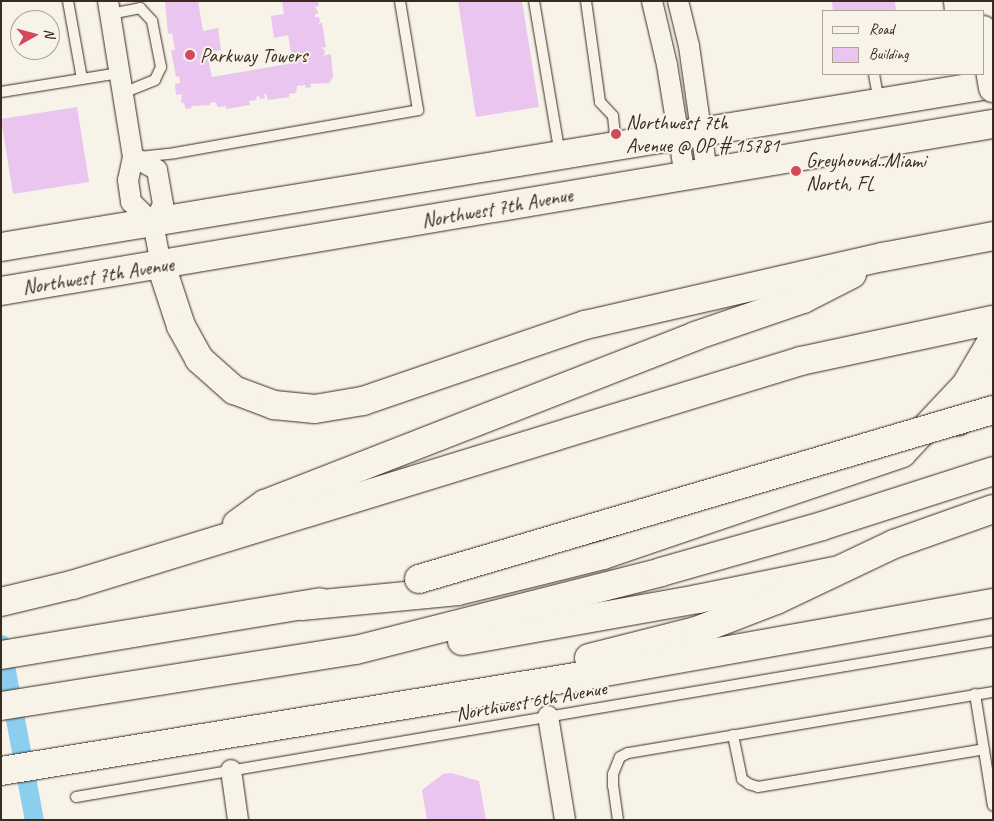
<!DOCTYPE html>
<style>
body{margin:0}
#map{position:relative;width:994px;height:821px;overflow:hidden;background:#f7f3e8;font-family:Caveat,sans-serif}
div>[style]{position:absolute}
.canal>*{height:19px;margin:-9.5px;padding:0 9.5px;transform-origin:9.5px;border-radius:9.5px;background:#8bceed}
.building>*{inset:0;background:#e9c5f0}
.roads{filter:drop-shadow(0 0 1px #3b2a1e) drop-shadow(0 0 1px #3b2a1e)}
.lane>*{height:10px;margin:-5px;padding:0 5px;transform-origin:5px;border-radius:5px;background:#f7f3e8}
.street>*{height:20px;margin:-10px;padding:0 10px;transform-origin:10px;border-radius:10px;background:#f7f3e8}
.primary>*{height:28px;margin:-14px;padding:0 14px;transform-origin:14px;border-radius:14px;background:#f7f3e8}
.highway>*{height:28px;margin:-14px;padding:0 14px;transform-origin:14px;border-radius:14px;background:#f7f3e8}
.bridges{filter:drop-shadow(0 0 1px #3b2a1e) drop-shadow(0 0 1px #3b2a1e)}
.highway-bridge>*{height:28px;margin:-14px;padding:0 14px;transform-origin:14px;border-radius:14px;background:#f7f3e8}
.dots>*{width:14px;height:14px;translate:-50% -50%;box-sizing:border-box;border:2px solid #f7f3e8;border-radius:50%}
span{translate:-50% -50%;white-space:nowrap;text-align:center;line-height:1.15;-webkit-text-stroke:4px #f7f3e8;paint-order:stroke}
.poi-label{font-size:20px;color:#3b2a1e}
.left{translate:0 -50%;text-align:left}
.street-label{font-size:20px;color:#3b2a1e}
.frame{position:absolute;inset:0;border:2px solid #3b2a1e;pointer-events:none}
.legend{position:absolute;left:822px;top:10px;width:162px;height:65px;box-sizing:border-box;background:#f7f3e8;border:1px solid #aca397;margin:0;padding:6px 9px;list-style:none;font-size:15px;color:#3b2a1e}
.legend li{display:flex;align-items:center;gap:10px;height:25px}
.legend b{width:25px;border:1px solid #aca397}
.north{position:absolute;left:10px;top:10px;width:50px;height:50px;box-sizing:border-box;background:#f7f3e8;border:1px solid #aca397;border-radius:50%;rotate:83deg;font-size:14px;font-weight:700;line-height:20px;text-align:center;color:#3b2a1e}
.north::after{content:'';display:block;margin:auto;width:18px;height:22px;background:#d1495b;clip-path:polygon(50% 0,100% 100%,50% 72%,0 100%)}
</style>
<div id="map">
<div class="canal">
<i style="left:1px;top:644px;width:179px;rotate:79.4deg"></i>
</div>
<div class="building">
<i style="clip-path:polygon(165px 1px,198px 1px,203px 31px,218px 28px,221px 50px,207px 53px,212px 77px,293px 63px,288px 35px,274px 38px,271px 16px,284px 14px,282px 1px,318px 1px,319px 6px,314px 7px,317px 9px,318px 14px,315px 14px,315px 17px,319px 17px,320px 22px,317px 24px,322px 23px,326px 47px,321px 48px,324px 49px,325px 54px,322px 56px,331px 54px,333px 77px,329px 83px,310px 84px,311px 87px,306px 88px,305px 85px,297px 86px,296px 93px,289px 94px,289px 97px,268px 100px,266px 94px,264px 94px,265px 98px,260px 99px,259px 96px,256px 97px,257px 100px,249px 101px,250px 105px,226px 109px,225px 102px,225px 106px,218px 107px,215px 102px,210px 103px,210px 105px,191px 106px,192px 108px,186px 109px,183px 102px,181px 103px,182px 94px,176px 95px,175px 84px,180px 83px,179px 76px,176px 77px,171px 50px,175px 50px,172px 33px,168px 34px)"></i>
<i style="clip-path:polygon(458px 1px,522px 1px,539px 107px,476px 117px)"></i>
<i style="clip-path:polygon(832px 1px,895px 1px,896px 11px,833px 11px)"></i>
<i style="clip-path:polygon(77px 107px,89px 182px,13px 194px,1px 119px)"></i>
<i style="clip-path:polygon(451px 773px,479px 781px,486px 820px,427px 820px,422px 790px,443px 774px)"></i>
</div>
<div class="roads">
<div class="lane">
<i style="left:68px;top:1px;width:79px;rotate:79.8deg"></i>
<i style="left:534px;top:1px;width:155px;rotate:80.4deg"></i>
<i style="left:586px;top:1px;width:102px;rotate:82.1deg"></i>
<i style="left:600px;top:102px;width:19px;rotate:47deg"></i>
<i style="left:613px;top:116px;width:28px;rotate:84deg"></i>
<i style="left:110px;top:14px;width:31px;rotate:-11deg"></i>
<i style="left:140px;top:8px;width:18px;rotate:47deg"></i>
<i style="left:152px;top:21px;width:47px;rotate:78.9deg"></i>
<i style="left:161px;top:67px;width:14px;rotate:115deg"></i>
<i style="left:155px;top:80px;width:35px;rotate:158deg"></i>
<i style="left:874px;top:74px;width:29px;rotate:80deg"></i>
<i style="left:1px;top:92px;width:120px;rotate:-9.1deg"></i>
<i style="left:139px;top:157px;width:36px;rotate:-6deg"></i>
<i style="left:175px;top:153px;width:247px;rotate:-10deg"></i>
<i style="left:418px;top:110px;width:110px;rotate:-99.4deg"></i>
<i style="left:975px;top:694px;width:113px;rotate:80.9deg"></i>
<i style="left:733px;top:735px;width:45px;rotate:78.4deg"></i>
<i style="left:742px;top:779px;width:9px;rotate:36deg"></i>
<i style="left:749px;top:784px;width:9px;rotate:18deg"></i>
<i style="left:758px;top:787px;width:229px;rotate:-9.5deg"></i>
<i style="left:76px;top:797px;width:930px;rotate:-9.65deg"></i>
<i style="left:618px;top:820px;width:34px;rotate:-98deg"></i>
<i style="left:613px;top:786px;width:12px;rotate:-90deg"></i>
<i style="left:613px;top:774px;width:18px;rotate:-68deg"></i>
<i style="left:620px;top:757px;width:9px;rotate:-27deg"></i>
<i style="left:628px;top:753px;width:370px;rotate:-9.5deg"></i>
</div>
<div class="street">
<i style="left:108px;top:1px;width:158px;rotate:80.9deg"></i>
<i style="left:133px;top:157px;width:24px;rotate:102deg"></i>
<i style="left:128px;top:180px;width:22px;rotate:82deg"></i>
<i style="left:131px;top:202px;width:30px;rotate:44deg"></i>
<i style="left:153px;top:223px;width:43px;rotate:79.2deg"></i>
<i style="left:652px;top:1px;width:66px;rotate:76.8deg"></i>
<i style="left:667px;top:65px;width:112px;rotate:80.8deg"></i>
<i style="left:678px;top:1px;width:46px;rotate:76.3deg"></i>
<i style="left:689px;top:46px;width:127px;rotate:81.9deg"></i>
<i style="left:133px;top:157px;width:27px;rotate:28deg"></i>
<i style="left:157px;top:170px;width:36px;rotate:80deg"></i>
<i style="left:163px;top:205px;width:21px;rotate:119deg"></i>
<i style="left:548px;top:716px;width:105px;rotate:80.7deg"></i>
<i style="left:231px;top:770px;width:50px;rotate:82deg"></i>
</div>
<div class="primary">
<i style="left:958px;top:1px;width:10px;rotate:84deg"></i>
<i style="left:1px;top:247px;width:1005px;rotate:-9.33deg"></i>
<i style="left:1px;top:291px;width:1006px;rotate:-9.56deg"></i>
</div>
<div class="highway">
<i style="left:978px;top:1px;width:10px;rotate:79deg"></i>
<i style="left:161px;top:265px;width:64px;rotate:71.8deg"></i>
<i style="left:181px;top:326px;width:38px;rotate:61deg"></i>
<i style="left:199px;top:359px;width:47px;rotate:41.5deg"></i>
<i style="left:234px;top:390px;width:43px;rotate:20.6deg"></i>
<i style="left:274px;top:405px;width:41px;rotate:5.6deg"></i>
<i style="left:315px;top:409px;width:49px;rotate:-9.5deg"></i>
<i style="left:363px;top:401px;width:235px;rotate:-18.9deg"></i>
<i style="left:585px;top:325px;width:306px;rotate:-12.9deg"></i>
<i style="left:883px;top:257px;width:112px;rotate:-10.8deg"></i>
<i style="left:958px;top:421px;width:53px;rotate:-48.8deg"></i>
<i style="left:237px;top:524px;width:34px;rotate:-36deg"></i>
<i style="left:265px;top:504px;width:462px;rotate:-21.3deg"></i>
<i style="left:695px;top:336px;width:114px;rotate:-18.9deg"></i>
<i style="left:803px;top:299px;width:55px;rotate:-27deg"></i>
<i style="left:1px;top:602px;width:73px;rotate:-13.5deg"></i>
<i style="left:72px;top:585px;width:763px;rotate:-17.08deg"></i>
<i style="left:801px;top:361px;width:196px;rotate:-12.1deg"></i>
<i style="left:302px;top:606px;width:157px;rotate:-5.5deg"></i>
<i style="left:458px;top:591px;width:149px;rotate:-13.9deg"></i>
<i style="left:603px;top:555px;width:316px;rotate:-18.8deg"></i>
<i style="left:902px;top:453px;width:93px;rotate:-46.7deg"></i>
<i style="left:966px;top:385px;width:53px;rotate:-59.6deg"></i>
<i style="left:462px;top:641px;width:240px;rotate:-10.1deg"></i>
<i style="left:698px;top:599px;width:139px;rotate:-11.6deg"></i>
<i style="left:1px;top:655px;width:323px;rotate:-9.4deg"></i>
<i style="left:589px;top:658px;width:110px;rotate:-14.2deg"></i>
<i style="left:696px;top:631px;width:86px;rotate:-21.2deg"></i>
<i style="left:776px;top:600px;width:131px;rotate:-25.4deg"></i>
<i style="left:894px;top:544px;width:105px;rotate:-19.5deg"></i>
<i style="left:1px;top:706px;width:359px;rotate:-9deg"></i>
<i style="left:356px;top:650px;width:315px;rotate:-14.3deg"></i>
<i style="left:661px;top:572px;width:167px;rotate:-15.9deg"></i>
<i style="left:822px;top:526px;width:180px;rotate:-17.8deg"></i>
<i style="left:1px;top:771px;width:595px;rotate:-9.29deg"></i>
<i style="left:588px;top:675px;width:411px;rotate:-10.1deg"></i>
</div>
</div>
<div class="bridges">
<div class="highway-bridge">
<i style="left:983px;top:30px;width:59px;rotate:80.2deg"></i>
<i style="left:419px;top:579px;width:598px;rotate:-16.41deg"></i>
</div>
</div>
<div class="dots">
<i style="left:190px;top:55px;background:#d1495b"></i>
<i style="left:616px;top:134px;background:#d1495b"></i>
<i style="left:796px;top:171px;background:#d1495b"></i>
</div>
<div class="poi-label">
<span class="left" style="left:200px;top:55px">Parkway Towers</span>
<span class="left" style="left:626px;top:134px">Northwest 7th<br>Avenue @ OP # 15781</span>
<span class="left" style="left:806px;top:172px">Greyhound..Miami<br>North, FL</span>
</div>
<div class="street-label">
<span style="left:497px;top:208px;rotate:-10deg">Northwest 7th Avenue</span>
<span style="left:98px;top:276px;rotate:-9deg">Northwest 7th Avenue</span>
<span style="left:531px;top:701px;rotate:-10deg">Northwest 6th Avenue</span>
</div>
<div class="frame"></div>
<ul class="legend">
<li><b style="height:6px;background:#f7f3e8"></b>Road</li>
<li><b style="height:14px;background:#e9c5f0"></b>Building</li>
</ul>
<div class="north">N</div>
</div>
